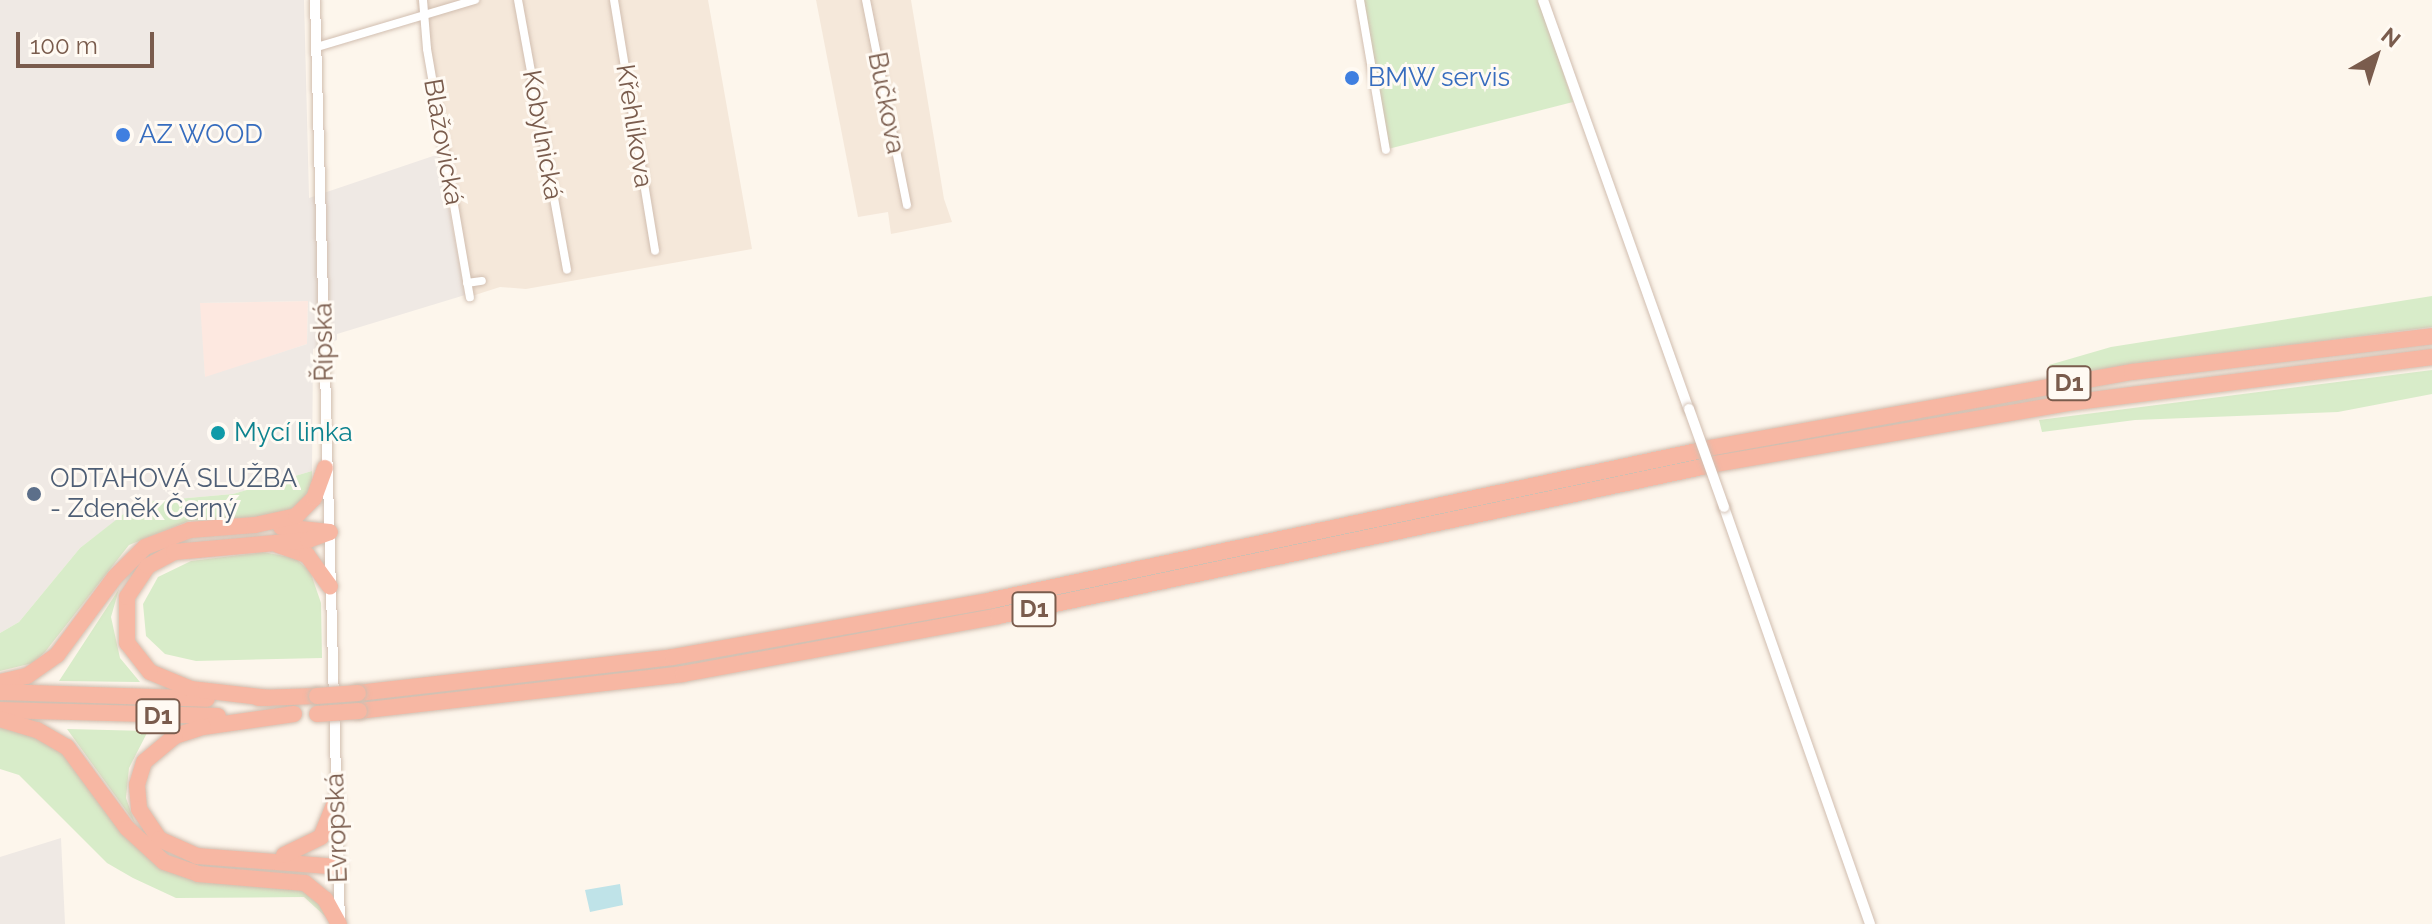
<!DOCTYPE html>
<meta charset="utf-8">
<style>
body{margin:0}
#map{position:relative;width:2432px;height:924px;overflow:hidden;background:#fdf6ec;font-family:Raleway,sans-serif}
div>[style]{position:absolute}
.residential>*{inset:0;background:#f5e8da}
.commercial>*{inset:0;background:#fde8e0}
.industrial>*{inset:0;background:#efe9e4}
.green>*{inset:0;background:#d8ecc9}
.water>*{inset:0;background:#bfe3e8}
.roads{filter:drop-shadow(0 0 2px #d1beb0) drop-shadow(0 0 2px #d1beb0)}
.minor>*{height:8px;margin:-4px;padding:0 4px;transform-origin:4px;border-radius:4px;background:#fff}
.tertiary>*{height:10px;margin:-5px;padding:0 5px;transform-origin:5px;border-radius:5px;background:#fff}
.motorway>*{height:16px;margin:-8px;padding:0 8px;transform-origin:8px;border-radius:8px;background:#f7b7a3}
.bridges{filter:drop-shadow(0 0 2px #d1beb0) drop-shadow(0 0 2px #d1beb0)}
.tertiary-bridge>*{height:10px;margin:-5px;padding:0 5px;transform-origin:5px;border-radius:5px;background:#fff}
.motorway-bridge>*{height:16px;margin:-8px;padding:0 8px;transform-origin:8px;border-radius:8px;background:#f7b7a3}
.dots>*{width:22px;height:22px;translate:-50% -50%;box-sizing:border-box;border:4px solid #fffaf3;border-radius:50%}
span{translate:-50% -50%;white-space:nowrap;text-align:center;line-height:1.15;-webkit-text-stroke:6px #fffaf3;paint-order:stroke}
.shield-label span{padding:2px 6px;background:#fffaf3;border:2px solid;border-radius:6px;-webkit-text-stroke-width:0}
.shield-label{font-size:24px;color:#7a5c4d;font-weight:700}
.shop-label{font-size:26px;color:#366cbe}
.left{translate:0 -50%;text-align:left}
.street-label{font-size:26px;color:#7a5c4d}
.culture-label{font-size:26px;color:#0d838f}
.service-label{font-size:26px;color:#4e5e75}
.north{position:absolute;left:2336px;top:16px;width:80px;height:80px;-webkit-text-stroke:6px #fffaf3;paint-order:stroke;rotate:39deg;font-size:22px;font-weight:700;line-height:32px;text-align:center;color:#7a5c4d}
.north::after{content:'';display:block;margin:auto;width:28px;height:36px;background:#7a5c4d;clip-path:polygon(50% 0,100% 100%,50% 72%,0 100%)}
.scale{position:absolute;left:16px;top:32px;width:138px;height:36px;box-sizing:border-box;border:4px solid #7a5c4d;border-top:0;padding-left:10px;font-size:24px;line-height:28px;white-space:nowrap;color:#7a5c4d;-webkit-text-stroke:6px #fffaf3;paint-order:stroke}
</style>
<div id="map">
<div class="residential">
<i style="clip-path:polygon(416px 0,708px 0,752px 249px,526px 289px,500px 287px,472px 296px)"></i>
<i style="clip-path:polygon(816px 0,911px 0,944px 199px,952px 222px,891px 234px,888px 212px,858px 217px)"></i>
</div>
<div class="commercial">
<i style="clip-path:polygon(308px 301px,307px 344px,205px 378px,199px 303px)"></i>
</div>
<div class="industrial">
<i style="clip-path:polygon(evenodd,0 0,304px 0,309px 198px,439px 154px,465px 295px,337px 334px,337px 340px,313px 349px,312px 471px,233px 494px,154px 501px,131px 509px,80px 548px,19px 622px,0 633px,0 0,308px 301px,307px 344px,205px 377px,200px 303px,308px 301px)"></i>
<i style="clip-path:polygon(61px 838px,65px 924px,0 924px,0 857px)"></i>
</div>
<div class="green">
<i style="clip-path:polygon(1362px 0,1539px 0,1573px 102px,1388px 149px)"></i>
<i style="clip-path:polygon(2432px 296px,2432px 327px,2052px 376px,2049px 365px,2111px 347px)"></i>
<i style="clip-path:polygon(2432px 370px,2432px 394px,2338px 412px,2135px 420px,2042px 432px,2039px 420px)"></i>
<i style="clip-path:polygon(312px 471px,312px 494px,306px 503px,279px 516px,189px 521px,129px 545px,45px 652px,33px 663px,0 671px,0 633px,19px 622px,80px 548px,130px 509px,154px 501px,233px 494px)"></i>
<i style="clip-path:polygon(263px 552px,295px 558px,310px 571px,321px 603px,322px 658px,196px 661px,165px 654px,146px 636px,143px 604px,158px 577px,191px 561px)"></i>
<i style="clip-path:polygon(119px 589px,111px 617px,120px 658px,140px 682px,59px 681px)"></i>
<i style="clip-path:polygon(0 723px,52px 743px,78px 770px,126px 838px,161px 867px,306px 889px,327px 911px,326px 917px,304px 897px,176px 898px,133px 878px,107px 863px,19px 775px,0 769px)"></i>
<i style="clip-path:polygon(67px 729px,148px 731px,129px 768px,126px 798px,135px 823px)"></i>
</div>
<div class="water">
<i style="clip-path:polygon(620px 884px,623px 905px,590px 912px,585px 890px)"></i>
</div>
<div class="roads">
<div class="minor">
<i style="left:423px;top:0;width:49px;rotate:85.3deg"></i>
<i style="left:427px;top:49px;width:252px;rotate:80.2deg"></i>
<i style="left:518px;top:0;width:274px;rotate:79.7deg"></i>
<i style="left:614px;top:0;width:254px;rotate:80.7deg"></i>
<i style="left:866px;top:0;width:209px;rotate:78.7deg"></i>
<i style="left:1360px;top:0;width:152px;rotate:80.2deg"></i>
<i style="left:317px;top:47px;width:165px;rotate:-16.6deg"></i>
<i style="left:467px;top:283px;width:15px;rotate:-8deg"></i>
</div>
<div class="tertiary">
<i style="left:315px;top:0;width:921px;rotate:88.45deg"></i>
<i style="left:1543px;top:0;width:434px;rotate:70.4deg"></i>
<i style="left:1724px;top:507px;width:442px;rotate:70.7deg"></i>
</div>
<div class="motorway">
<i style="left:1709px;top:448px;width:430px;rotate:-10.2deg"></i>
<i style="left:2132px;top:372px;width:302px;rotate:-6.8deg"></i>
<i style="left:1715px;top:464px;width:358px;rotate:-9.8deg"></i>
<i style="left:2068px;top:403px;width:367px;rotate:-7.2deg"></i>
<i style="left:281px;top:527px;width:49px;rotate:5.8deg"></i>
<i style="left:278px;top:545px;width:31px;rotate:19deg"></i>
<i style="left:307px;top:555px;width:39px;rotate:54deg"></i>
<i style="left:0;top:682px;width:28px;rotate:-13deg"></i>
<i style="left:27px;top:676px;width:37px;rotate:-35deg"></i>
<i style="left:57px;top:655px;width:97px;rotate:-53.4deg"></i>
<i style="left:115px;top:577px;width:42px;rotate:-45deg"></i>
<i style="left:145px;top:547px;width:48px;rotate:-20.7deg"></i>
<i style="left:190px;top:530px;width:65px;rotate:-4.4deg"></i>
<i style="left:255px;top:525px;width:42px;rotate:-12.4deg"></i>
<i style="left:296px;top:516px;width:25px;rotate:-45deg"></i>
<i style="left:314px;top:498px;width:32px;rotate:-70deg"></i>
<i style="left:0;top:692px;width:207px;rotate:1.9deg"></i>
<i style="left:358px;top:693px;width:317px;rotate:-6.5deg"></i>
<i style="left:673px;top:657px;width:324px;rotate:-10.1deg"></i>
<i style="left:992px;top:600px;width:721px;rotate:-11.93deg"></i>
<i style="left:258px;top:698px;width:59px;rotate:-1.9deg"></i>
<i style="left:269px;top:698px;width:79px;rotate:-173.4deg"></i>
<i style="left:191px;top:689px;width:44px;rotate:-157.5deg"></i>
<i style="left:150px;top:672px;width:37px;rotate:-128deg"></i>
<i style="left:127px;top:643px;width:46px;rotate:-90deg"></i>
<i style="left:127px;top:597px;width:37px;rotate:-56deg"></i>
<i style="left:148px;top:566px;width:30px;rotate:-28deg"></i>
<i style="left:174px;top:552px;width:135px;rotate:-5.1deg"></i>
<i style="left:308px;top:540px;width:23px;rotate:-20deg"></i>
<i style="left:0;top:710px;width:218px;rotate:1.6deg"></i>
<i style="left:359px;top:711px;width:326px;rotate:-6.5deg"></i>
<i style="left:683px;top:674px;width:320px;rotate:-10.4deg"></i>
<i style="left:998px;top:616px;width:720px;rotate:-11.95deg"></i>
<i style="left:294px;top:714px;width:92px;rotate:171.9deg"></i>
<i style="left:203px;top:727px;width:29px;rotate:162deg"></i>
<i style="left:175px;top:736px;width:40px;rotate:140deg"></i>
<i style="left:144px;top:762px;width:24px;rotate:107deg"></i>
<i style="left:137px;top:785px;width:24px;rotate:85deg"></i>
<i style="left:139px;top:809px;width:36px;rotate:56deg"></i>
<i style="left:159px;top:839px;width:42px;rotate:24.1deg"></i>
<i style="left:197px;top:856px;width:142px;rotate:4.4deg"></i>
<i style="left:0;top:719px;width:39px;rotate:17deg"></i>
<i style="left:37px;top:730px;width:34px;rotate:30deg"></i>
<i style="left:67px;top:747px;width:101px;rotate:53.5deg"></i>
<i style="left:127px;top:828px;width:50px;rotate:42.6deg"></i>
<i style="left:164px;top:862px;width:36px;rotate:19deg"></i>
<i style="left:198px;top:874px;width:107px;rotate:4.8deg"></i>
<i style="left:305px;top:883px;width:26px;rotate:39deg"></i>
<i style="left:325px;top:899px;width:29px;rotate:61deg"></i>
<i style="left:284px;top:855px;width:41px;rotate:-25.9deg"></i>
<i style="left:321px;top:837px;width:40px;rotate:-68deg"></i>
</div>
</div>
<div class="bridges">
<div class="tertiary-bridge">
<i style="left:1689px;top:409px;width:104px;rotate:70.3deg"></i>
</div>
<div class="motorway-bridge">
<i style="left:317px;top:696px;width:41px;rotate:-4.2deg"></i>
<i style="left:317px;top:714px;width:42px;rotate:-4.1deg"></i>
</div>
</div>
<div class="dots">
<i style="left:1352px;top:78px;background:#3f7fe0"></i>
<i style="left:123px;top:135px;background:#3f7fe0"></i>
<i style="left:218px;top:433px;background:#0f9aa8"></i>
<i style="left:34px;top:494px;background:#5c6f8a"></i>
</div>
<div class="shield-label">
<span style="left:2069px;top:383px">D1</span>
<span style="left:1034px;top:609px">D1</span>
<span style="left:158px;top:716px">D1</span>
</div>
<div class="shop-label">
<span class="left" style="left:1368px;top:78px">BMW servis</span>
<span class="left" style="left:139px;top:135px">AZ WOOD</span>
</div>
<div class="street-label">
<span style="left:886px;top:103px;rotate:79deg">Bučkova</span>
<span style="left:634px;top:126px;rotate:81deg">Křehlíkova</span>
<span style="left:542px;top:135px;rotate:80deg">Kobylnická</span>
<span style="left:443px;top:142px;rotate:80deg">Blažovická</span>
<span style="left:324px;top:342px;rotate:-91deg">Řípská</span>
<span style="left:337px;top:828px;rotate:-92deg">Evropská</span>
</div>
<div class="culture-label">
<span class="left" style="left:234px;top:433px">Mycí linka</span>
</div>
<div class="service-label">
<span class="left" style="left:50px;top:494px">ODTAHOVÁ SLUŽBA<br>- Zdeněk Černý</span>
</div>
<div class="north">N</div>
<div class="scale">100 m</div>
</div>
